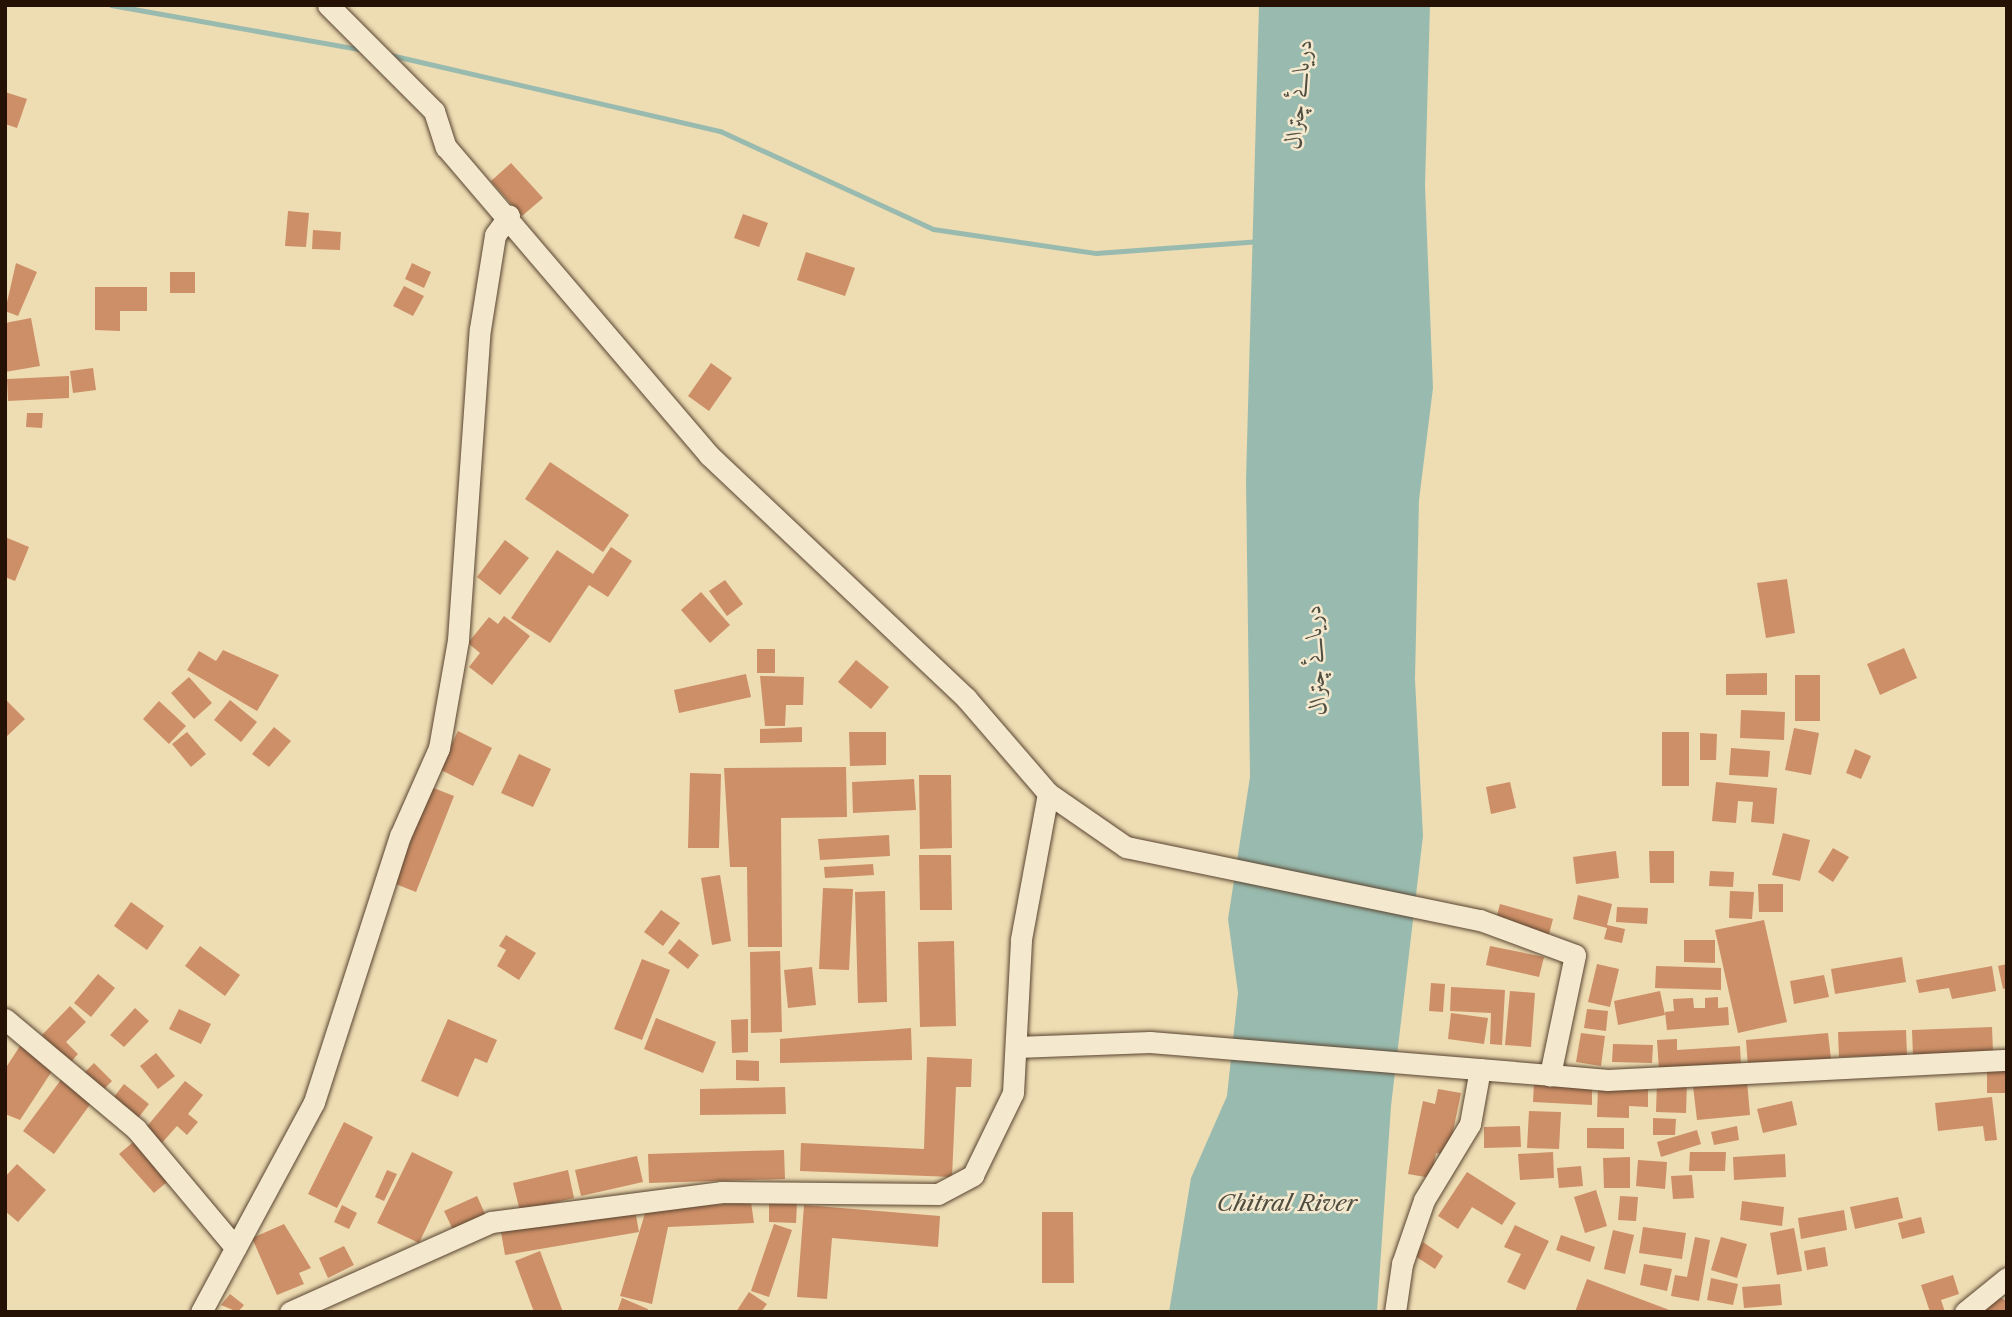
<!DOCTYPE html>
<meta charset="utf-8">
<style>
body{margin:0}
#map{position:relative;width:2012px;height:1317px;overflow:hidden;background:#eedcb3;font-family:"Libre Caslon Text",Amiri,serif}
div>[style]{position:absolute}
.water>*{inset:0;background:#99bbaf}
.stream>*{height:5px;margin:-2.5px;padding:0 2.5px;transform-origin:2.5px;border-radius:2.5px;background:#99bbaf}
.building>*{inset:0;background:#cd8f67}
.roads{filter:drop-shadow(0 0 2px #584430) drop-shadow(0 0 2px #584430)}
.minor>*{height:21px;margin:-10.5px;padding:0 10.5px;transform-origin:10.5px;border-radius:10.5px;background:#f4e8ce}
span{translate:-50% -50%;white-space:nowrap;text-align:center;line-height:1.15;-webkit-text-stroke:5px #f4e8ce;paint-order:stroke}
.water-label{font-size:23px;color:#4e4d40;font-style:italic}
.frame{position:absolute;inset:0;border:7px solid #261204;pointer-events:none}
</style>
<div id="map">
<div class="water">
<i style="clip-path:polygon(1259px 5px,1430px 5px,1425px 186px,1433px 388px,1419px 500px,1415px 679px,1423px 836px,1391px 1106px,1377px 1312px,1169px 1312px,1191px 1178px,1227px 1096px,1238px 993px,1228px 919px,1250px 777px,1246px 480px)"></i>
</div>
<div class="stream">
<i style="left:111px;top:5px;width:256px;rotate:10.1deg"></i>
<i style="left:386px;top:54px;width:343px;rotate:13deg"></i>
<i style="left:720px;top:131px;width:234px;rotate:24.7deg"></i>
<i style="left:933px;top:229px;width:165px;rotate:8.4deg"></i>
<i style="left:1096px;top:253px;width:165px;rotate:-4.2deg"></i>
</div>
<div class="building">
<i style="clip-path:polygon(5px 92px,27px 99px,17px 128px,5px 124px)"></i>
<i style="clip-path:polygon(511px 163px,543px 198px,522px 216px,491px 181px)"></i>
<i style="clip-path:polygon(288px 211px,309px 213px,306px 247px,285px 246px)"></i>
<i style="clip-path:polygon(743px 214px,768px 223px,759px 247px,734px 238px)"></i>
<i style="clip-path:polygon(313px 230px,341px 232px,340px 250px,312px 249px)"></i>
<i style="clip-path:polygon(806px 252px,855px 268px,845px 296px,797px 280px)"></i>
<i style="clip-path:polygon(16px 263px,37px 272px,18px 316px,5px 311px)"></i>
<i style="clip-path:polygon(412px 263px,431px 272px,424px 288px,405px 279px)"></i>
<i style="clip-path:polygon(170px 272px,195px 272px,195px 293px,170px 293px)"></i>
<i style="clip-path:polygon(404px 286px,424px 296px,413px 316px,393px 306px)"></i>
<i style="clip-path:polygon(95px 287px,147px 287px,147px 311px,120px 311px,120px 331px,95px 330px)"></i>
<i style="clip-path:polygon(31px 318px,40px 366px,5px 372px,5px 323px)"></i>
<i style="clip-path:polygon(711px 363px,732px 378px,709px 411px,688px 396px)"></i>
<i style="clip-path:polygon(93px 368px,96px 390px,73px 393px,70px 371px)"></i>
<i style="clip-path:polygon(69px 376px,69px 398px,8px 401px,7px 379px)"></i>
<i style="clip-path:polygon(27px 413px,43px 413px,42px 428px,26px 427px)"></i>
<i style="clip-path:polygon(550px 462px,629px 515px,603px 552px,525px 499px)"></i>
<i style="clip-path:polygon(5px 537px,29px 547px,15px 581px,5px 577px)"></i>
<i style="clip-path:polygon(505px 540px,529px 558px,500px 595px,477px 577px)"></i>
<i style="clip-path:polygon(611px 547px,632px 561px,608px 597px,589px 585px,550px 643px,511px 618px,557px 550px,593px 574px)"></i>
<i style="clip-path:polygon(1787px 579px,1795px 633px,1766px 638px,1757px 583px)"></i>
<i style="clip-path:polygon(725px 580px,743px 604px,727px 616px,709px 591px)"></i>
<i style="clip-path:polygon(701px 592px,730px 625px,710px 643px,681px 610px)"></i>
<i style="clip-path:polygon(504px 616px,530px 636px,492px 685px,469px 667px,480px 653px,468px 643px,489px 617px,498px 624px)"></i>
<i style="clip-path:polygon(1904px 648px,1917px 678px,1880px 695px,1867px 664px)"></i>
<i style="clip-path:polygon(757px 649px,775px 649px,775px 673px,757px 673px)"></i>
<i style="clip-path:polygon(223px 650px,279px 675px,257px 711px,187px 670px,199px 651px,216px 661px)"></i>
<i style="clip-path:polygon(856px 660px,889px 687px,871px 709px,838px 682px)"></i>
<i style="clip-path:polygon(1767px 673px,1767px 695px,1726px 695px,1726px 674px)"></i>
<i style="clip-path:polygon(746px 674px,751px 697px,679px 713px,674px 690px)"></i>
<i style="clip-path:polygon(1795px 675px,1820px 675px,1820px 721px,1795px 721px)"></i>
<i style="clip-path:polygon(760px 676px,804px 677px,803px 705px,786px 705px,785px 726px,765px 726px)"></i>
<i style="clip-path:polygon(189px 677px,212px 703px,194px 719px,171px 693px)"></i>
<i style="clip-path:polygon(5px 699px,25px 719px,5px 738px)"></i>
<i style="clip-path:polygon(230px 700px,257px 722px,241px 742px,214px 720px)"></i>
<i style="clip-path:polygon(159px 701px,186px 726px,169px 744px,143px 719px)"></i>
<i style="clip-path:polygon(1741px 710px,1785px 712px,1784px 740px,1740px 738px)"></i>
<i style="clip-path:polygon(274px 727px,291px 741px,269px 767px,252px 754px)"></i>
<i style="clip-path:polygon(802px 727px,802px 742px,760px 743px,760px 729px)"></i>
<i style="clip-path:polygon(1794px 728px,1819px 733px,1811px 775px,1785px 770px)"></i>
<i style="clip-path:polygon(458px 731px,492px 748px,473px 786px,439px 769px)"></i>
<i style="clip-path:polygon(187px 732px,206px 754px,191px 767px,172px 744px)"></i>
<i style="clip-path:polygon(849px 732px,886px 732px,886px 765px,850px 766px)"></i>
<i style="clip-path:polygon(1662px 732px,1689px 732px,1689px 786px,1662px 786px)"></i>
<i style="clip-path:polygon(1700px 733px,1717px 734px,1716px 760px,1700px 760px)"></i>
<i style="clip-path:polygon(1731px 748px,1770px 751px,1768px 777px,1729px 775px)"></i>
<i style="clip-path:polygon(1855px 749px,1871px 756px,1861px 779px,1846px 773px)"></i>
<i style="clip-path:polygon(519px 754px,551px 769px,533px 807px,501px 793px)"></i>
<i style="clip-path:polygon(846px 767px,847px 817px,781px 818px,782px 947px,748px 947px,747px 867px,730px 867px,724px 768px)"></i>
<i style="clip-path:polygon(690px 773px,721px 774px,719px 848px,688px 848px)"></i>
<i style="clip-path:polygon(919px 775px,951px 775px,952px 848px,920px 849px)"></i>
<i style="clip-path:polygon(914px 779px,916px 810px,853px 813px,852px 782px)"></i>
<i style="clip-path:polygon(1510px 782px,1516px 808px,1491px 814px,1486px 787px)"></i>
<i style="clip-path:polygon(1716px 782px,1777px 788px,1774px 824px,1751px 822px,1753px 802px,1738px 801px,1736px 823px,1712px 821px)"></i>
<i style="clip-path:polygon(431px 787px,454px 796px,416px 892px,393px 883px)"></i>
<i style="clip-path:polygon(1783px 833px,1810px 840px,1800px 881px,1772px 875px)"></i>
<i style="clip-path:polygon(889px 835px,890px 856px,820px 860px,818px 839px)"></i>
<i style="clip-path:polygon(1833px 848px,1849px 857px,1833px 882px,1818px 872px)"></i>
<i style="clip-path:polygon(1616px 851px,1619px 878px,1576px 884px,1573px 857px)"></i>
<i style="clip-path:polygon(1649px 851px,1674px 851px,1674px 883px,1650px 883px)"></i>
<i style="clip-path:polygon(919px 855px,951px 855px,952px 910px,920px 910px)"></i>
<i style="clip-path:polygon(873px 864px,874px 875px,825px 878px,824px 867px)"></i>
<i style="clip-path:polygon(1710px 871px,1734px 872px,1733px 887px,1709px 886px)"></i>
<i style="clip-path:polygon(720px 875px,731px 941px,712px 945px,701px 878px)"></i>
<i style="clip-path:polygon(1758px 884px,1783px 884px,1783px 912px,1759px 912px)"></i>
<i style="clip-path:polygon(823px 888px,853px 889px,849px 970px,819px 969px)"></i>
<i style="clip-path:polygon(885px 891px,887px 1002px,858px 1003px,855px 892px)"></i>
<i style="clip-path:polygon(1730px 891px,1754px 892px,1752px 919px,1729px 918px)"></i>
<i style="clip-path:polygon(1578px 895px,1612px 904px,1607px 925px,1625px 929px,1622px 943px,1604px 939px,1607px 928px,1573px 919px)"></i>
<i style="clip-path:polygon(131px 902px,164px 926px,147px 950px,114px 926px)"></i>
<i style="clip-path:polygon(1500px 904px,1553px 919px,1548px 938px,1495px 923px)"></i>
<i style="clip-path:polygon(1617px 907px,1648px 908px,1647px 924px,1616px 922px)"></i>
<i style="clip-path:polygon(661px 910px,680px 923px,663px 946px,644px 932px)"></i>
<i style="clip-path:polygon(1764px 920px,1787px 1022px,1738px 1033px,1715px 930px)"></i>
<i style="clip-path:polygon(506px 935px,536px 953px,519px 980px,497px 966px,506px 950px,499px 946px)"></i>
<i style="clip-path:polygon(679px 939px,699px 955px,688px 969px,668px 953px)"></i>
<i style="clip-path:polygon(1684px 940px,1715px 940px,1715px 963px,1684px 962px)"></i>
<i style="clip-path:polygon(954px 941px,956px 1026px,920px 1027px,918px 942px)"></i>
<i style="clip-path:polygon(200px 946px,240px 975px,225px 996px,185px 966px)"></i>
<i style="clip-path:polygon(1490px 946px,1544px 957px,1539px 977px,1486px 965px)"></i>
<i style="clip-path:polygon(780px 951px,782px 1032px,751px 1033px,750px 952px)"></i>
<i style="clip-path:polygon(1902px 957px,1906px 982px,1835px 994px,1831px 969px)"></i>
<i style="clip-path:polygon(642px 959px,670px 970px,642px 1040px,614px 1029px)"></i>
<i style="clip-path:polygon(1597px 964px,1619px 969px,1610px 1007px,1588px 1002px)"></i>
<i style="clip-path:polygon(2007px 964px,2007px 988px,2003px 989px,1998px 966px)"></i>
<i style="clip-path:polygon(1656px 966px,1721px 968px,1721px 990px,1655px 988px)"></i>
<i style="clip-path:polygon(1992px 966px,1996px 991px,1952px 999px,1949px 988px,1919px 993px,1916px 980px)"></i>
<i style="clip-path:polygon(812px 967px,816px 1005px,788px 1008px,784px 970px)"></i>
<i style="clip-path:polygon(98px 974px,115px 988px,91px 1017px,74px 1003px)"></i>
<i style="clip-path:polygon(1824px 975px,1829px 997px,1794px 1004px,1790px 981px)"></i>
<i style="clip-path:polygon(1431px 983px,1445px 984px,1443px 1012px,1429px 1011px)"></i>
<i style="clip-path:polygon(1451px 987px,1505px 990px,1502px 1045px,1490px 1044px,1491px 1013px,1450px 1011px)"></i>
<i style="clip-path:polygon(1510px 991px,1535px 993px,1531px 1047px,1505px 1045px)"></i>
<i style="clip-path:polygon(1660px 991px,1665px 1015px,1618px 1025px,1614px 1001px)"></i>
<i style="clip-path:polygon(1718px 997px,1718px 1008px,1728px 1007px,1729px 1025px,1667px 1030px,1665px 1012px,1674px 1011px,1673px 999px,1693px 998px,1694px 1008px,1705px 1008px,1705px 998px)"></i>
<i style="clip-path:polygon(70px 1006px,86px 1022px,66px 1042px,78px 1054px,70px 1063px,42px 1035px)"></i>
<i style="clip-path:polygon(135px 1008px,149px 1021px,124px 1047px,110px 1035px)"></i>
<i style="clip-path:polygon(179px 1009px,211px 1024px,201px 1044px,169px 1029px)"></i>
<i style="clip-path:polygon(1587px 1009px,1608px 1011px,1606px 1031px,1584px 1028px)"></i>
<i style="clip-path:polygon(1451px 1013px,1488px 1018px,1484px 1044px,1448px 1039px)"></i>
<i style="clip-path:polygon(656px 1018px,716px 1042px,703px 1073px,644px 1049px)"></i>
<i style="clip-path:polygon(448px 1019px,497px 1040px,487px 1063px,475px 1058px,458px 1097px,421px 1081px)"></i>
<i style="clip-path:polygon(748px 1019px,748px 1052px,732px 1053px,731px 1020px)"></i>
<i style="clip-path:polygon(1992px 1027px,1993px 1052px,1913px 1056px,1912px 1030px)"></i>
<i style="clip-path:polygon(911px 1028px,912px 1060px,780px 1063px,780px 1039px)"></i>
<i style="clip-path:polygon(1906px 1030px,1907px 1055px,1839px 1057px,1838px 1032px)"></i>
<i style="clip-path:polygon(1581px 1033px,1605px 1036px,1601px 1066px,1576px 1062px)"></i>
<i style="clip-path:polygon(1828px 1033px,1831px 1059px,1748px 1067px,1746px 1040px)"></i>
<i style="clip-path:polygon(1677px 1039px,1677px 1050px,1740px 1046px,1741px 1065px,1659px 1070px,1657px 1040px)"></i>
<i style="clip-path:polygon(1613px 1044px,1653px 1045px,1652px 1063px,1612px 1062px)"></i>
<i style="clip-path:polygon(20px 1046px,54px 1068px,20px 1120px,5px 1114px,5px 1069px)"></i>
<i style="clip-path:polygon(156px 1053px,175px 1076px,158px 1089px,140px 1066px)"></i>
<i style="clip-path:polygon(927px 1057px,972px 1059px,971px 1087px,956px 1087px,952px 1177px,800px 1171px,801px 1143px,924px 1149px)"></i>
<i style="clip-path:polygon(736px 1060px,759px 1061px,759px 1081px,736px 1080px)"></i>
<i style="clip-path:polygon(94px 1063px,112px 1081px,98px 1095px,80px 1077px)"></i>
<i style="clip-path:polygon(1987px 1069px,2007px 1069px,2007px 1093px,1987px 1093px)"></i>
<i style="clip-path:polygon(63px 1077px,94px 1099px,54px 1154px,23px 1131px)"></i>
<i style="clip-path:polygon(185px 1081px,203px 1095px,188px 1114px,198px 1122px,187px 1135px,177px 1126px,160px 1145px,143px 1131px)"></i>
<i style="clip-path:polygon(1657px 1081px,1687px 1082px,1686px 1113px,1656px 1112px)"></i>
<i style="clip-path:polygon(1747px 1081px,1750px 1115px,1697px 1120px,1693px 1086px)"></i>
<i style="clip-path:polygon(1534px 1082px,1592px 1085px,1592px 1105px,1533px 1102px)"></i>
<i style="clip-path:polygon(124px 1084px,149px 1104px,135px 1122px,110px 1102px)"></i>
<i style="clip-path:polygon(1598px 1086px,1648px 1087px,1648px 1107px,1629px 1106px,1629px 1118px,1597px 1117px)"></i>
<i style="clip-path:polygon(785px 1087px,786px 1114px,700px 1115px,700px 1089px)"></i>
<i style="clip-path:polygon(1438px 1089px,1461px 1093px,1448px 1155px,1436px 1153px,1431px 1178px,1408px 1174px,1423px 1101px,1435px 1104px)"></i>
<i style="clip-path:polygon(1992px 1097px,1997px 1140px,1985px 1141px,1983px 1126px,1938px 1131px,1935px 1103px)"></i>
<i style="clip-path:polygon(1792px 1101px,1797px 1125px,1763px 1133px,1757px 1109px)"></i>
<i style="clip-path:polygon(1529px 1111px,1561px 1112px,1559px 1149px,1527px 1148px)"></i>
<i style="clip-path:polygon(1653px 1118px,1676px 1119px,1675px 1135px,1653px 1135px)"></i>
<i style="clip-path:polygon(344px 1122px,373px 1137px,337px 1208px,308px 1194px)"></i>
<i style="clip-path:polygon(1520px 1126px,1521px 1147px,1484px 1148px,1484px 1127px)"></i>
<i style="clip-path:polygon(1737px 1126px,1739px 1140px,1714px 1145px,1711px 1132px)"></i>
<i style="clip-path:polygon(1587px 1128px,1624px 1128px,1624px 1149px,1587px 1148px)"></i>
<i style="clip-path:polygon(1697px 1130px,1701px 1144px,1661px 1157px,1657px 1142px)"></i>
<i style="clip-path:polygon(138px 1138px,173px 1177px,154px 1193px,119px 1154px)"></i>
<i style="clip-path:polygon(784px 1150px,785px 1179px,649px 1183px,648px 1154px)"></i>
<i style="clip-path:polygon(412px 1152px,453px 1172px,419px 1243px,377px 1223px)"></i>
<i style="clip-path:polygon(1553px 1152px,1554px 1178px,1520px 1180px,1518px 1154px)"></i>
<i style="clip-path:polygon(1690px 1152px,1726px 1152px,1725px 1171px,1689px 1171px)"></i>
<i style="clip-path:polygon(1785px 1154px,1786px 1177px,1734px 1180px,1733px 1157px)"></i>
<i style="clip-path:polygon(637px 1156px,643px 1182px,581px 1196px,575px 1170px)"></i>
<i style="clip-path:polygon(1630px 1157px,1630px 1188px,1604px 1188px,1603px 1158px)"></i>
<i style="clip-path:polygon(1638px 1160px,1667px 1162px,1665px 1189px,1636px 1186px)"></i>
<i style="clip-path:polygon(17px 1164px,46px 1190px,18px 1222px,5px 1211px,5px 1177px)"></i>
<i style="clip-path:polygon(1581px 1166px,1583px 1186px,1559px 1188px,1557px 1168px)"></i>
<i style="clip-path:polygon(387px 1170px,397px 1174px,384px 1201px,375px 1197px)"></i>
<i style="clip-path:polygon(568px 1170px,574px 1198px,520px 1211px,513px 1183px)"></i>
<i style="clip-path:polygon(1467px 1172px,1516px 1203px,1502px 1225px,1472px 1207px,1458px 1229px,1438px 1216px)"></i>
<i style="clip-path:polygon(1692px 1175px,1694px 1198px,1673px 1199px,1671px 1176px)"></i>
<i style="clip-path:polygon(1596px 1190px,1607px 1226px,1585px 1233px,1574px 1197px)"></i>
<i style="clip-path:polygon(477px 1196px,486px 1216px,454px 1232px,444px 1211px)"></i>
<i style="clip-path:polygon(1620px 1196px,1638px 1197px,1636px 1221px,1618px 1220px)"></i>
<i style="clip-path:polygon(1898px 1197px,1903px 1218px,1855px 1229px,1850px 1207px)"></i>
<i style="clip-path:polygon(1742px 1201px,1784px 1207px,1782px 1226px,1740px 1220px)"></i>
<i style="clip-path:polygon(751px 1202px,754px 1223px,668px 1227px,652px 1304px,620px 1296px,646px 1210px)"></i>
<i style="clip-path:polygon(769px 1202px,797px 1203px,796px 1223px,769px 1222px)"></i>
<i style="clip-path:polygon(342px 1205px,357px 1213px,349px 1229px,334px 1222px)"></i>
<i style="clip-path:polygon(804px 1205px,940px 1216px,938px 1247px,832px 1238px,827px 1299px,797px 1297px)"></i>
<i style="clip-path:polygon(635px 1210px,639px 1232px,505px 1255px,501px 1232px)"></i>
<i style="clip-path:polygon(1844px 1210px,1847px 1230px,1801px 1239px,1798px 1218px)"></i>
<i style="clip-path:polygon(1042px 1212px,1073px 1212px,1074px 1283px,1042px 1283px)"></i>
<i style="clip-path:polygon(1921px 1217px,1925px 1233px,1902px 1239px,1898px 1223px)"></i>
<i style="clip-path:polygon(284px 1224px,311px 1268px,299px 1273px,304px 1284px,277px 1295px,252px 1238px)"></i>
<i style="clip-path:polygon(774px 1224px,792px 1230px,769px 1297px,751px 1291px)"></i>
<i style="clip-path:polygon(1515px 1225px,1549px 1241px,1525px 1290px,1507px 1282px,1521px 1254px,1504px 1247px)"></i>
<i style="clip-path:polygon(1643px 1227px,1686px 1233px,1682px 1259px,1639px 1253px)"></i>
<i style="clip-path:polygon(1794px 1228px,1802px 1271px,1777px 1275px,1770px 1233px)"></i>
<i style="clip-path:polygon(1613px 1230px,1634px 1235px,1625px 1274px,1604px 1269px)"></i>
<i style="clip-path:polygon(1561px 1235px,1595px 1247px,1590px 1262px,1556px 1250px)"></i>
<i style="clip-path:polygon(1695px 1237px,1710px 1240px,1699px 1301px,1671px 1296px,1675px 1275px,1687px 1277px)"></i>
<i style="clip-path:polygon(1721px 1237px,1747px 1244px,1737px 1278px,1711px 1270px)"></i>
<i style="clip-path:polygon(1423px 1242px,1443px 1256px,1435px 1269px,1415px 1256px)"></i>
<i style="clip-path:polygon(344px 1246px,354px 1265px,328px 1278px,319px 1258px)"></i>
<i style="clip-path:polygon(1825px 1247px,1828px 1266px,1807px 1270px,1804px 1251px)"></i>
<i style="clip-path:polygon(540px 1251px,563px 1312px,534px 1312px,515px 1261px)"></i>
<i style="clip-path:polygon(1644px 1264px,1672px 1269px,1667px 1291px,1640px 1285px)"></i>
<i style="clip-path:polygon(1953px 1275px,1959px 1294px,1941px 1300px,1945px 1312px,1930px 1312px,1921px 1285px)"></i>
<i style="clip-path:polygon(1711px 1278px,1738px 1284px,1733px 1305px,1707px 1300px)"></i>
<i style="clip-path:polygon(1587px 1279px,1672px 1311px,1672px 1312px,1575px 1312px)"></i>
<i style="clip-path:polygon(1780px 1284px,1782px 1305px,1744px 1308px,1742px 1287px)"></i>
<i style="clip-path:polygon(749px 1292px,767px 1304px,761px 1312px,736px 1312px)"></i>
<i style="clip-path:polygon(1990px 1293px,2007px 1301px,2007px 1312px,1981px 1312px)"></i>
<i style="clip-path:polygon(230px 1294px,244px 1305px,238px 1312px,221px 1305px)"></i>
<i style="clip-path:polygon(622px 1298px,648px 1309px,647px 1312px,617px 1312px)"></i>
</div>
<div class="roads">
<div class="minor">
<i style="left:328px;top:5px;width:150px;rotate:45deg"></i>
<i style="left:434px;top:111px;width:38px;rotate:72deg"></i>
<i style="left:446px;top:147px;width:405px;rotate:49.5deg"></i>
<i style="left:709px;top:455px;width:354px;rotate:43.4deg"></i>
<i style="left:966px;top:698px;width:125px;rotate:49.2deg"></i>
<i style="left:1048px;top:793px;width:95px;rotate:34.7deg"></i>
<i style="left:1126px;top:847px;width:361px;rotate:11.7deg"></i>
<i style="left:1480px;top:920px;width:101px;rotate:20.2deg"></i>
<i style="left:1575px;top:955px;width:123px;rotate:101.8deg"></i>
<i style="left:1550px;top:1075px;width:58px;rotate:4.9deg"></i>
<i style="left:1608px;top:1080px;width:400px;rotate:-2.9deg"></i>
<i style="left:5px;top:1019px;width:171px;rotate:40deg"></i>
<i style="left:136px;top:1129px;width:155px;rotate:50deg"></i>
<i style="left:1016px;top:1047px;width:134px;rotate:-2.1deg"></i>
<i style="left:1150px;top:1042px;width:401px;rotate:4.7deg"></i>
<i style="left:201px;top:1312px;width:238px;rotate:-61.7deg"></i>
<i style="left:314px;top:1102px;width:280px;rotate:-72.1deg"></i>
<i style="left:400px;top:836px;width:96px;rotate:-66.1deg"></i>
<i style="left:439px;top:748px;width:110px;rotate:-80deg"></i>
<i style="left:458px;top:640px;width:312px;rotate:-86deg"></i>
<i style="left:480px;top:329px;width:95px;rotate:-80.9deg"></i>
<i style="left:495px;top:235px;width:24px;rotate:-54deg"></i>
<i style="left:290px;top:1312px;width:220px;rotate:-24.1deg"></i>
<i style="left:491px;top:1222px;width:233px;rotate:-7.4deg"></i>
<i style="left:722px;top:1192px;width:216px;rotate:0.5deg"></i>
<i style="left:938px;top:1194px;width:40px;rotate:-28deg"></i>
<i style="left:973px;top:1175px;width:91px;rotate:-64deg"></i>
<i style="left:1013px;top:1093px;width:154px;rotate:-87deg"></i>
<i style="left:1021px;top:939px;width:148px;rotate:-79.5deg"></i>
<i style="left:1395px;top:1312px;width:49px;rotate:-81.7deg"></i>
<i style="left:1402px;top:1264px;width:68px;rotate:-71deg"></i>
<i style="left:1424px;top:1200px;width:89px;rotate:-58.8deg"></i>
<i style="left:1470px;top:1124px;width:56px;rotate:-79.7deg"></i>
<i style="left:1965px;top:1312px;width:54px;rotate:-39deg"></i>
</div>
</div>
<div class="water-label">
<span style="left:1298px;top:94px;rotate:-84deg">دریائے چترال</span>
<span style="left:1315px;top:660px;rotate:-93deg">دریائے چترال</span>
<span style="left:1287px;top:1203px">Chitral River</span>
</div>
<div class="frame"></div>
</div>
